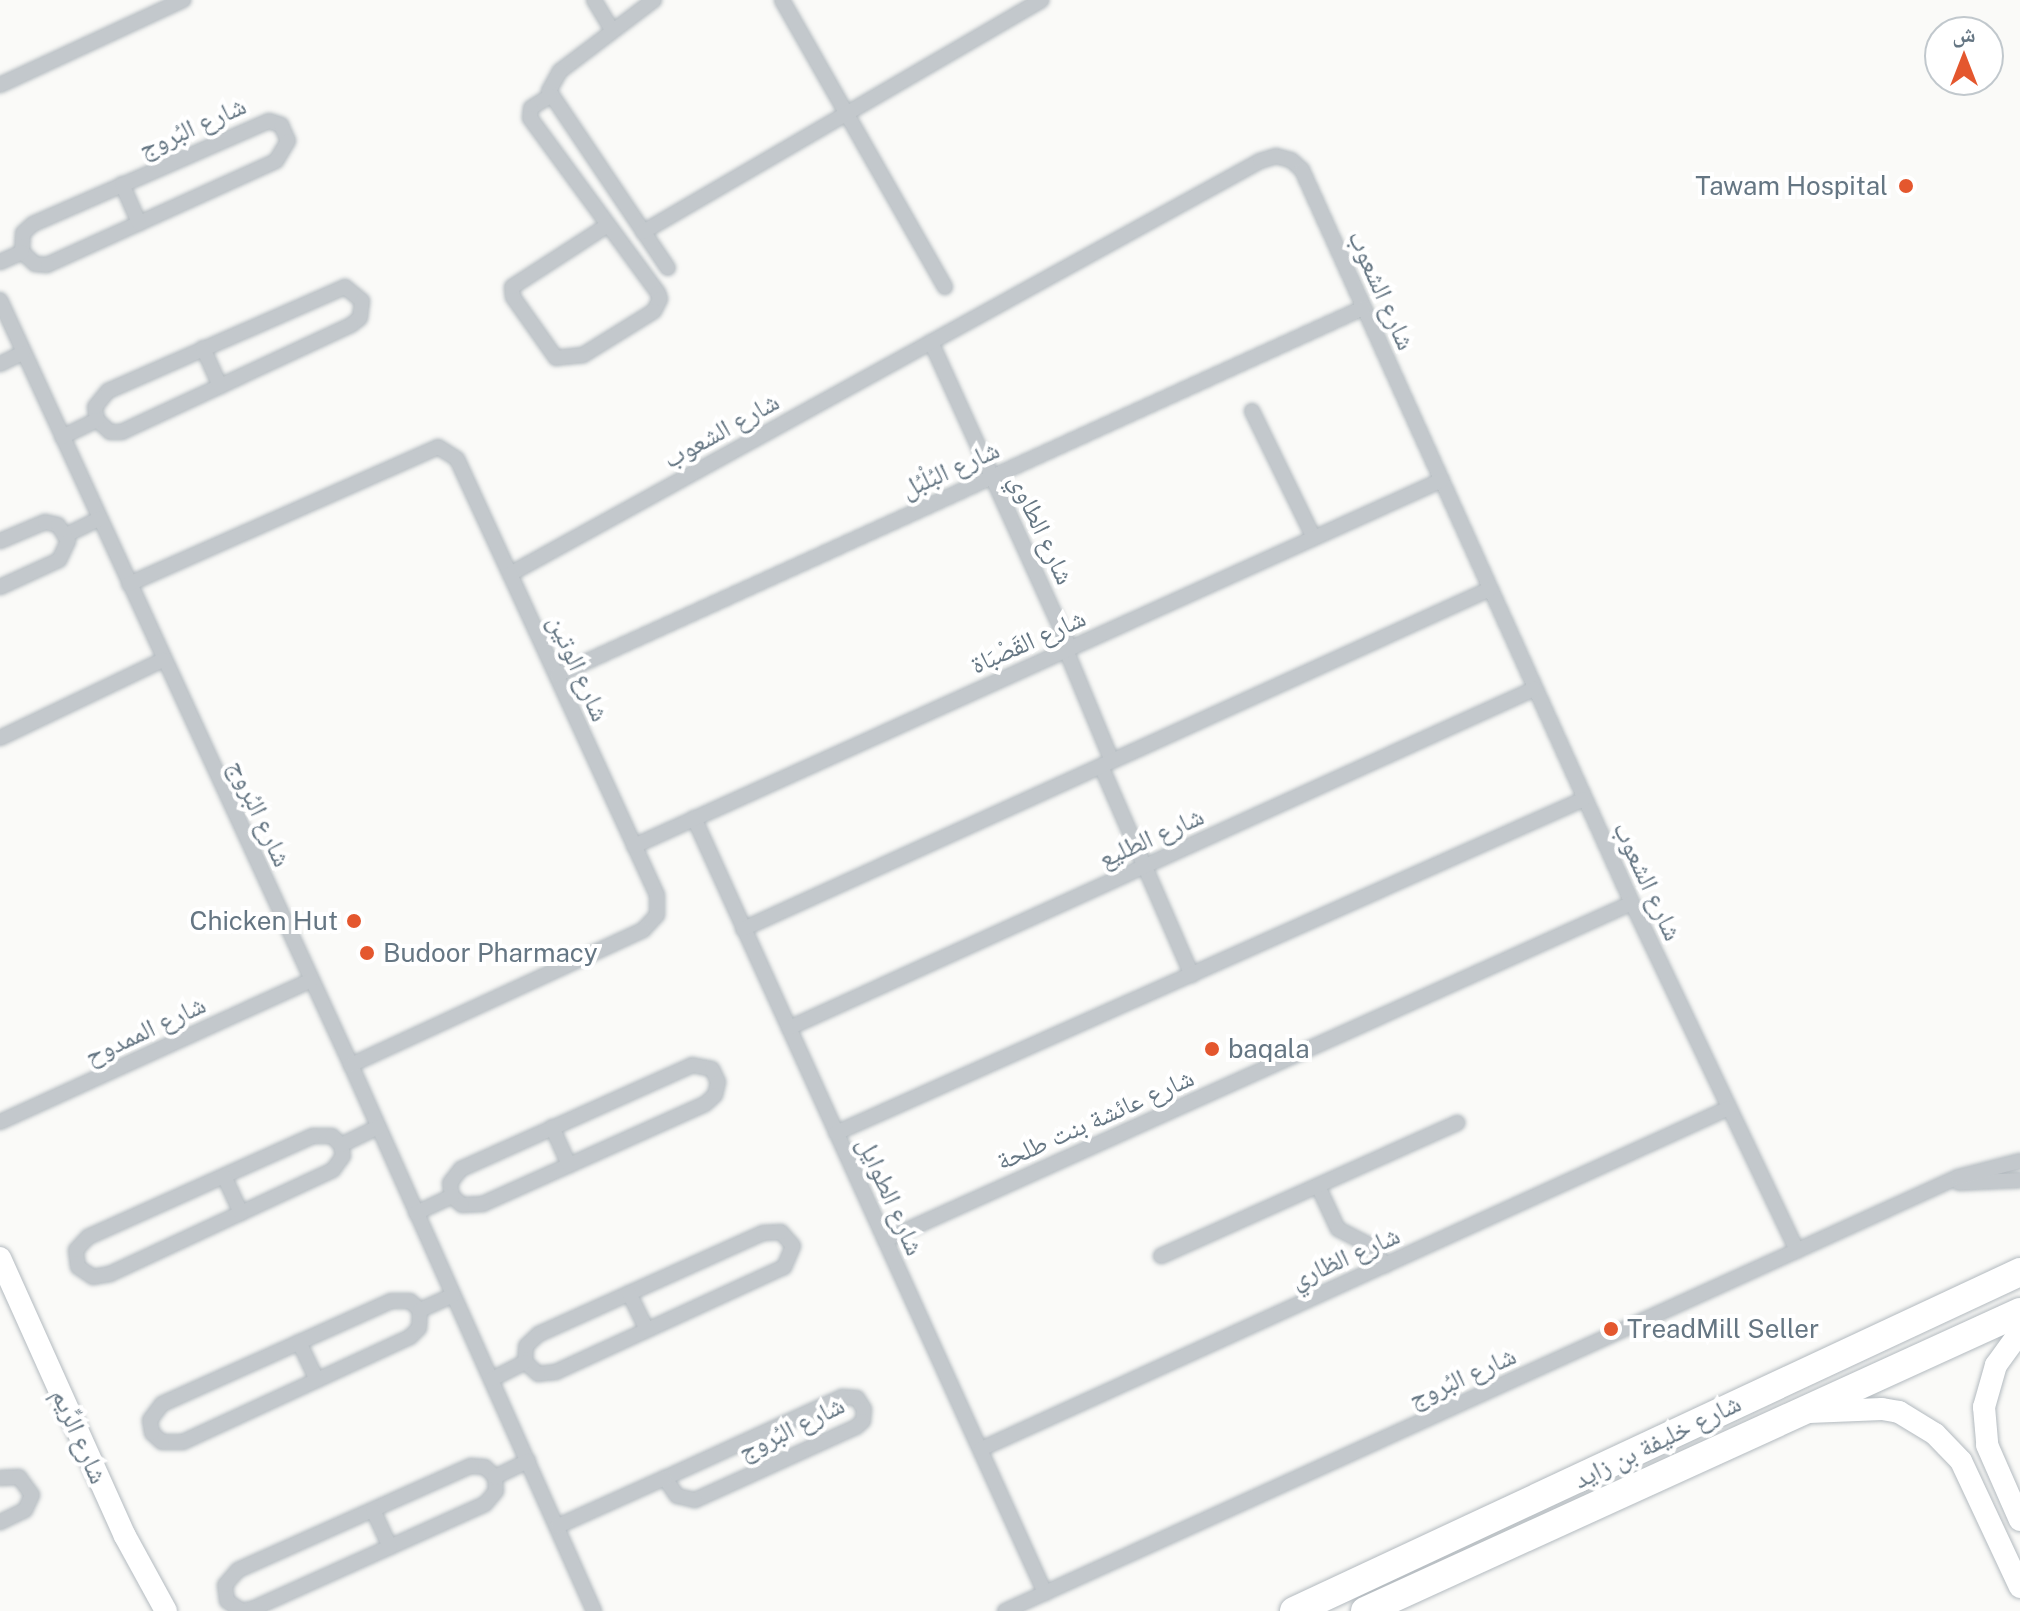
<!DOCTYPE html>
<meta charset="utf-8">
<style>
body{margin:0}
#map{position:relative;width:2020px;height:1611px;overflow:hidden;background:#fafaf8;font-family:"Public Sans","Noto Naskh Arabic",sans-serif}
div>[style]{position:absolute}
.roads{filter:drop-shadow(0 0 2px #b3babf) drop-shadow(0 0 2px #b3babf)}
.street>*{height:14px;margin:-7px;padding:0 7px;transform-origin:7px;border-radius:7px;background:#c3c8cc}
.secondary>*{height:22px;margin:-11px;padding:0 11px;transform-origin:11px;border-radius:11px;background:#fff}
.highway>*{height:28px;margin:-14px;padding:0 14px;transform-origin:14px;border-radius:14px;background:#fff}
.dots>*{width:22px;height:22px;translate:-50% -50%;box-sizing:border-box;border:4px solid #fff;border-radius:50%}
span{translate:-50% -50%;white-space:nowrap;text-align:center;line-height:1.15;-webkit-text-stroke:8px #fff;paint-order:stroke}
.street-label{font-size:26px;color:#657683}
.poi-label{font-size:26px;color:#657683}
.right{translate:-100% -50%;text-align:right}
.left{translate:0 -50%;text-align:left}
.north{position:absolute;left:1924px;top:16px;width:80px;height:80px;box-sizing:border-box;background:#fff;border:2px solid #c1c8cd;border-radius:50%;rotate:0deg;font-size:22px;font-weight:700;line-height:32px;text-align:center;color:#657683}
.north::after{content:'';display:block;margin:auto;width:28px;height:36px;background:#e4572e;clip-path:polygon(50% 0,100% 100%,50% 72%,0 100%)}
</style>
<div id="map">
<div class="roads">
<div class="street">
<i style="left:594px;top:0;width:35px;rotate:59deg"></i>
<i style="left:654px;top:0;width:118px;rotate:142.9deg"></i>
<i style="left:560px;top:71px;width:23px;rotate:119deg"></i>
<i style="left:549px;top:91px;width:213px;rotate:56.1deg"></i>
<i style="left:782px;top:0;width:330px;rotate:60.4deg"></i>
<i style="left:0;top:85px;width:202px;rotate:-24.9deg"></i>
<i style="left:550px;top:96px;width:22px;rotate:148deg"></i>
<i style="left:531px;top:108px;width:10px;rotate:96deg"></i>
<i style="left:530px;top:118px;width:217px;rotate:53.8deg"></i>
<i style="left:658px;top:293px;width:6px;rotate:72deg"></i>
<i style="left:660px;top:299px;width:13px;rotate:117deg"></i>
<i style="left:654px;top:311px;width:84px;rotate:148.2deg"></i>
<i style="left:583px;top:355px;width:27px;rotate:174deg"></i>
<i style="left:556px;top:358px;width:75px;rotate:-125.2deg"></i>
<i style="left:513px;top:297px;width:10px;rotate:-96deg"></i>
<i style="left:512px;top:287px;width:114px;rotate:-32.9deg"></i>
<i style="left:269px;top:121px;width:13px;rotate:18deg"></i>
<i style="left:281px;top:125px;width:17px;rotate:66deg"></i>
<i style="left:288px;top:141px;width:23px;rotate:121deg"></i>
<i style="left:276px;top:161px;width:252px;rotate:155.6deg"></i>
<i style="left:47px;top:265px;width:12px;rotate:-175deg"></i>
<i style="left:35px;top:264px;width:18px;rotate:-137deg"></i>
<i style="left:22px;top:252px;width:19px;rotate:-87deg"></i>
<i style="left:23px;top:233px;width:13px;rotate:-42deg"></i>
<i style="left:33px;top:224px;width:257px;rotate:-23.6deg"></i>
<i style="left:122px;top:184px;width:43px;rotate:66.4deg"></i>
<i style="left:643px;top:232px;width:461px;rotate:-30.2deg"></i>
<i style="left:0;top:262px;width:24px;rotate:-24deg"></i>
<i style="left:345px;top:287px;width:22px;rotate:39deg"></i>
<i style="left:362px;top:301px;width:17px;rotate:97deg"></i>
<i style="left:360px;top:318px;width:11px;rotate:142deg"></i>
<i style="left:351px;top:325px;width:253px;rotate:155deg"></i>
<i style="left:122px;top:432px;width:12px;rotate:180deg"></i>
<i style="left:110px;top:432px;width:18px;rotate:-137deg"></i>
<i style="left:97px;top:420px;width:13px;rotate:-99deg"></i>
<i style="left:95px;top:407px;width:21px;rotate:-51deg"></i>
<i style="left:108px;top:391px;width:259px;rotate:-23.7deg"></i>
<i style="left:0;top:300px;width:842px;rotate:65.35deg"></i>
<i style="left:351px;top:1065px;width:598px;rotate:66.01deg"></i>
<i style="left:931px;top:342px;width:336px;rotate:65.6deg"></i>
<i style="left:203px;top:348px;width:42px;rotate:65.9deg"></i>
<i style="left:0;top:364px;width:25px;rotate:-26deg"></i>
<i style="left:1252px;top:411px;width:141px;rotate:64deg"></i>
<i style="left:62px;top:437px;width:39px;rotate:-26deg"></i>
<i style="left:66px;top:535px;width:37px;rotate:-26deg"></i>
<i style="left:0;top:541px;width:49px;rotate:-22.9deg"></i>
<i style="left:45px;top:522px;width:13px;rotate:13deg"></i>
<i style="left:58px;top:525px;width:19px;rotate:58deg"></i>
<i style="left:68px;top:541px;width:21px;rotate:115deg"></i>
<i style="left:59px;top:560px;width:65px;rotate:155.4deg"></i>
<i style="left:510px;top:574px;width:856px;rotate:-28.84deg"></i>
<i style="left:1260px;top:161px;width:17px;rotate:-17deg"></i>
<i style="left:1276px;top:156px;width:16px;rotate:15deg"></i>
<i style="left:1291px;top:160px;width:15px;rotate:42deg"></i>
<i style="left:1302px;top:170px;width:804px;rotate:65.76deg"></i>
<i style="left:1632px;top:903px;width:385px;rotate:64.6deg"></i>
<i style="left:129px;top:584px;width:338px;rotate:-23.9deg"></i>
<i style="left:438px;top:447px;width:22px;rotate:32deg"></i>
<i style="left:457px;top:459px;width:127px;rotate:65.3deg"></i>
<i style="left:510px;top:574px;width:353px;rotate:65.4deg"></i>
<i style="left:657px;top:895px;width:20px;rotate:90deg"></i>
<i style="left:657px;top:915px;width:21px;rotate:133deg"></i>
<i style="left:643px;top:930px;width:322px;rotate:155.2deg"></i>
<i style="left:1066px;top:650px;width:120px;rotate:67.5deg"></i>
<i style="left:557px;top:675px;width:886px;rotate:-24.48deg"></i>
<i style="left:0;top:738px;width:181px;rotate:-25.6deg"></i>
<i style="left:1101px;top:766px;width:228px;rotate:66.5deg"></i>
<i style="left:694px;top:818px;width:851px;rotate:65.63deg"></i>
<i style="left:634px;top:846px;width:887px;rotate:-24.37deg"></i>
<i style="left:743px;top:929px;width:821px;rotate:-24.47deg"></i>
<i style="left:789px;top:1028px;width:819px;rotate:-24.47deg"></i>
<i style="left:692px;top:1065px;width:20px;rotate:11deg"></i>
<i style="left:712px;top:1069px;width:14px;rotate:65deg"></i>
<i style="left:718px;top:1082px;width:13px;rotate:103deg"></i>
<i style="left:715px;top:1095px;width:13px;rotate:138deg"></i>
<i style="left:705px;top:1104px;width:243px;rotate:155.8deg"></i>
<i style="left:483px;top:1204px;width:21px;rotate:177deg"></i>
<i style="left:462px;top:1205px;width:13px;rotate:-138deg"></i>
<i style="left:452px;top:1196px;width:13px;rotate:-99deg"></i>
<i style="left:450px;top:1183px;width:18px;rotate:-52deg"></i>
<i style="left:461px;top:1169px;width:253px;rotate:-24.2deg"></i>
<i style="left:0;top:1122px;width:341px;rotate:-24.5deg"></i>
<i style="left:552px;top:1127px;width:42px;rotate:65.9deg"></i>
<i style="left:836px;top:1133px;width:819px;rotate:-24.06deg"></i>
<i style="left:313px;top:1136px;width:19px"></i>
<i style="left:332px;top:1136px;width:13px;rotate:45deg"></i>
<i style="left:341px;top:1145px;width:11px;rotate:80deg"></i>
<i style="left:343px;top:1156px;width:17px;rotate:126deg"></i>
<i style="left:333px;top:1170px;width:246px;rotate:155deg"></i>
<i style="left:110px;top:1274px;width:17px;rotate:170deg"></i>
<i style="left:93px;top:1277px;width:18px;rotate:-146deg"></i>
<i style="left:78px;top:1267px;width:17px;rotate:-97deg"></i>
<i style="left:76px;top:1250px;width:18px;rotate:-47deg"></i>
<i style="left:88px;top:1237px;width:247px;rotate:-24.2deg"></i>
<i style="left:341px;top:1145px;width:41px;rotate:-25.9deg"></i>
<i style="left:224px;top:1176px;width:41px;rotate:65.3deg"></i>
<i style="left:1959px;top:1183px;width:61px;rotate:-2.8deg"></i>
<i style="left:1318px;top:1186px;width:47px;rotate:65.1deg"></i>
<i style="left:1338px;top:1229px;width:35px;rotate:27deg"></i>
<i style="left:1369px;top:1245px;width:26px;rotate:51deg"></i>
<i style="left:416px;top:1213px;width:40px;rotate:-25deg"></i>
<i style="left:781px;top:1232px;width:18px;rotate:49deg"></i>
<i style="left:793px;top:1246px;width:23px;rotate:113deg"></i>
<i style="left:784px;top:1267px;width:251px;rotate:155.3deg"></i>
<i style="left:556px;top:1372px;width:18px;rotate:174deg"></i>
<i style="left:538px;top:1374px;width:18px;rotate:-137deg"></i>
<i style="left:525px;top:1362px;width:16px;rotate:-86deg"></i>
<i style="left:526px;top:1346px;width:18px;rotate:-43deg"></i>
<i style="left:539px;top:1334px;width:246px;rotate:-24.3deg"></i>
<i style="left:763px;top:1233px;width:18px;rotate:-3deg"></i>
<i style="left:885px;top:1240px;width:819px;rotate:-24.28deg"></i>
<i style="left:1161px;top:1256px;width:325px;rotate:-24.2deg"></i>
<i style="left:629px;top:1293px;width:41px;rotate:64.1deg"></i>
<i style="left:391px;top:1301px;width:19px"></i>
<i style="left:410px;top:1301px;width:13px;rotate:42deg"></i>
<i style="left:420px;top:1310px;width:18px;rotate:93deg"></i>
<i style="left:419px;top:1328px;width:13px;rotate:135deg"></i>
<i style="left:410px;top:1337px;width:250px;rotate:155.2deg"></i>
<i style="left:183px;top:1442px;width:21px;rotate:180deg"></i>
<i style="left:162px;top:1442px;width:13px;rotate:-138deg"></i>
<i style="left:152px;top:1433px;width:13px;rotate:-99deg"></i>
<i style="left:150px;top:1420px;width:20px;rotate:-53deg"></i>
<i style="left:162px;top:1404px;width:251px;rotate:-24.2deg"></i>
<i style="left:420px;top:1310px;width:36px;rotate:-24deg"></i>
<i style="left:299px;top:1342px;width:42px;rotate:64.7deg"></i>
<i style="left:492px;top:1379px;width:37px;rotate:-27deg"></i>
<i style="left:842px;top:1397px;width:15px;rotate:4deg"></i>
<i style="left:857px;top:1398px;width:13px;rotate:58deg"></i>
<i style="left:864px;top:1409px;width:12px;rotate:95deg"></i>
<i style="left:863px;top:1421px;width:9px;rotate:139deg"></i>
<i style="left:856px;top:1427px;width:177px;rotate:155.6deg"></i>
<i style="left:695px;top:1500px;width:18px;rotate:-167deg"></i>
<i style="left:677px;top:1496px;width:22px;rotate:-124deg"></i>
<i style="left:665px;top:1478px;width:195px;rotate:-24.6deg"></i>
<i style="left:981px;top:1449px;width:822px;rotate:-24.51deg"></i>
<i style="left:471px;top:1466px;width:14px;rotate:4deg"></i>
<i style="left:485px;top:1467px;width:14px;rotate:45deg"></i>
<i style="left:495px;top:1477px;width:14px;rotate:86deg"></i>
<i style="left:496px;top:1491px;width:17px;rotate:130deg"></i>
<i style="left:485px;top:1504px;width:252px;rotate:155.7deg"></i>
<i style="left:255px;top:1608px;width:13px;rotate:167deg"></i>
<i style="left:242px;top:1611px;width:18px;rotate:-146deg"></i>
<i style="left:227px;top:1601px;width:16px;rotate:-97deg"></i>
<i style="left:225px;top:1585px;width:20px;rotate:-49deg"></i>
<i style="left:238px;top:1570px;width:255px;rotate:-24.1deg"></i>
<i style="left:495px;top:1477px;width:37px;rotate:-26deg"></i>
<i style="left:0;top:1478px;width:19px;rotate:-3deg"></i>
<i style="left:19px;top:1477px;width:22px;rotate:54deg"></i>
<i style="left:32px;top:1495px;width:17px;rotate:115deg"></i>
<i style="left:25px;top:1510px;width:28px;rotate:154deg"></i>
<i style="left:373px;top:1510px;width:41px;rotate:65.3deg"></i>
<i style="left:558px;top:1526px;width:117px;rotate:-24.2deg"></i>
<i style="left:1005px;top:1611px;width:1047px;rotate:-24.48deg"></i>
<i style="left:1958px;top:1177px;width:64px;rotate:-14.5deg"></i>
</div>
<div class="secondary">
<i style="left:0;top:1258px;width:305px;rotate:65.8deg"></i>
<i style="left:125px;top:1536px;width:85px;rotate:61.3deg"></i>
<i style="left:2020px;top:1332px;width:41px;rotate:126deg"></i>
<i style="left:1996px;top:1365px;width:44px;rotate:105.9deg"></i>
<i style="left:1984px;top:1407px;width:38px;rotate:85deg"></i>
<i style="left:1987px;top:1445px;width:82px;rotate:66.3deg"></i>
<i style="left:1809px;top:1412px;width:73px;rotate:-2.4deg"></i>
<i style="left:1882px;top:1409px;width:17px;rotate:10deg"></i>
<i style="left:1899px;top:1412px;width:42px;rotate:31.4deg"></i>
<i style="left:1935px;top:1434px;width:37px;rotate:46deg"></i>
<i style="left:1961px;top:1461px;width:139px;rotate:64.9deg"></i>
</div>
<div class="highway">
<i style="left:1294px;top:1611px;width:801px;rotate:-25.03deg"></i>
<i style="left:1365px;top:1611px;width:720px;rotate:-24.54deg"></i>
</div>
</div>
<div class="dots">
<i style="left:1906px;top:186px;background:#e4572e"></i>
<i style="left:354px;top:921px;background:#e4572e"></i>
<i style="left:367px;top:953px;background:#e4572e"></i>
<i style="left:1212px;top:1049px;background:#e4572e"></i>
<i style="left:1611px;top:1329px;background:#e4572e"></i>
</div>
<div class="street-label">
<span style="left:192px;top:127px;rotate:-24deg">شارع البُروج</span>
<span style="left:1382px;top:290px;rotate:66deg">شارع الشعوب</span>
<span style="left:721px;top:430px;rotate:-29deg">شارع الشعوب</span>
<span style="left:950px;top:469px;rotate:-24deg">شارع البُلْبُل</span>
<span style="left:1042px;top:529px;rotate:65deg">شارع الطاوي</span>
<span style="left:1028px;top:641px;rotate:-24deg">شارع القَصْبَاة</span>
<span style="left:579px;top:668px;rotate:66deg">شارع الوتين</span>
<span style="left:260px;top:813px;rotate:65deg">شارع البُروج</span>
<span style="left:1151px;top:837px;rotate:-24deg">شارع الطليع</span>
<span style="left:1648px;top:881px;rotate:65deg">شارع الشعوب</span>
<span style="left:145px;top:1030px;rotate:-25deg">شارع الممدوح</span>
<span style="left:1095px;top:1119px;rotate:-24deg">شارع عائشة بنت طلحة</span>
<span style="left:891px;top:1196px;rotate:66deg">شارع الطوايل</span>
<span style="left:1345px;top:1257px;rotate:-24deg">شارع الظاري</span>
<span style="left:1462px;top:1377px;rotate:-24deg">شارع البُروج</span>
<span style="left:791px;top:1428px;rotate:-26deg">شارع البُروج</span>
<span style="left:80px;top:1436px;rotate:66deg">شارع الرِّيم</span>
<span style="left:1657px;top:1441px;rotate:-26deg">شارع خليفة بن زايد</span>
</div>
<div class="poi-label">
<span class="right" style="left:1888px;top:186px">Tawam Hospital</span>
<span class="right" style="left:338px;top:921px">Chicken Hut</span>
<span class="left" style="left:383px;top:953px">Budoor Pharmacy</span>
<span class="left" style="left:1228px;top:1049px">baqala</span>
<span class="left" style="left:1627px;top:1329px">TreadMill Seller</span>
</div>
<div class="north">ش</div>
</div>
